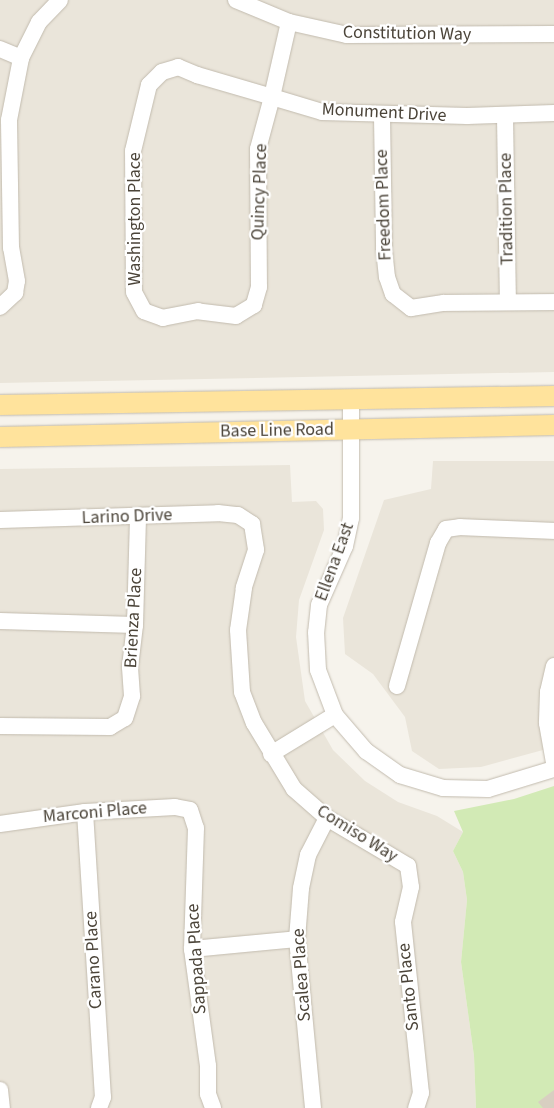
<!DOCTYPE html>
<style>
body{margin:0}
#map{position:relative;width:554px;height:1108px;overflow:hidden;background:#f6f3ec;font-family:"Source Sans 3",sans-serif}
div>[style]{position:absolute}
.residential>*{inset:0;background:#eae5da}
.green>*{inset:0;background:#d2eab5}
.building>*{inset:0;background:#d8cfc1}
.roads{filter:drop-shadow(0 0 1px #c2bbae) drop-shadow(0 0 1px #c2bbae)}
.minor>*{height:16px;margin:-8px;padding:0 8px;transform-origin:8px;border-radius:8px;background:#fff}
.major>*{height:20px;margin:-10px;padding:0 10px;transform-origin:10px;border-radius:10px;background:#ffe39c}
span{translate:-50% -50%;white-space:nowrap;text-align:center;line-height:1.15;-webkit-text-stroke:4.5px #fff;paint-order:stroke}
.street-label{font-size:18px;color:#4b4439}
</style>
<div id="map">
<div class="residential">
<i style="clip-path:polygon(0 0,554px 0,554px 372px,0 383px)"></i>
<i style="clip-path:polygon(433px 461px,554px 461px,554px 747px,481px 767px,439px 769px,412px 751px,405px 717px,373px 674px,345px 654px,343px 618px,384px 500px,431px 489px)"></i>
<i style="clip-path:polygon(290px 465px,292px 502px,316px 501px,323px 509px,324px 530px,299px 600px,296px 637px,305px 701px,333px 750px,365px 781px,398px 802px,437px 816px,463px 832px,453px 851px,463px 872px,467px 900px,461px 962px,474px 1056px,476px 1108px,0 1108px,0 469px)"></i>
</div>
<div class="green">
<i style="clip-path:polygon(554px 786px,554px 1108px,476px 1108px,474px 1056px,461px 962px,467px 900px,463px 872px,453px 851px,463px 832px,454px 811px,514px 799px)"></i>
</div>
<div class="building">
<i style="clip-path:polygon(554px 1090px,554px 1108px,543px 1108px,538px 1102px)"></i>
</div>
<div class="roads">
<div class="minor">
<i style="left:236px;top:0;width:57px;rotate:22.5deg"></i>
<i style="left:289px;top:22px;width:59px;rotate:12.6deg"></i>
<i style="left:347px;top:35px;width:207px;rotate:-0.3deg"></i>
<i style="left:289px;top:22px;width:77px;rotate:102.8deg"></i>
<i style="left:272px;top:97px;width:54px;rotate:105.1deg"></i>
<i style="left:258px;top:149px;width:138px;rotate:89.6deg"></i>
<i style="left:259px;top:287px;width:19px;rotate:106deg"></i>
<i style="left:254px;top:305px;width:21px;rotate:149deg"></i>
<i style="left:236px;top:316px;width:38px;rotate:-173deg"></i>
<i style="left:198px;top:311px;width:36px;rotate:169deg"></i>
<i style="left:163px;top:318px;width:20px;rotate:-160deg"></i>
<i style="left:144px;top:311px;width:21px;rotate:-118deg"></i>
<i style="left:134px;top:292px;width:141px;rotate:-90.4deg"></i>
<i style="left:133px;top:151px;width:68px;rotate:-76.4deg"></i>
<i style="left:149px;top:85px;width:18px;rotate:-45deg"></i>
<i style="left:162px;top:72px;width:17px;rotate:-17deg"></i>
<i style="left:178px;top:67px;width:21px;rotate:23deg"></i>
<i style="left:197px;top:75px;width:78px;rotate:16.3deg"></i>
<i style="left:272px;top:97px;width:52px;rotate:16.7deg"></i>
<i style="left:322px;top:112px;width:145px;rotate:1.6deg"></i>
<i style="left:467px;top:116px;width:87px;rotate:-2deg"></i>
<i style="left:0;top:49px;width:23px;rotate:23deg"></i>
<i style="left:382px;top:116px;width:133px;rotate:89.1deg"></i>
<i style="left:384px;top:249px;width:28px;rotate:84deg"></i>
<i style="left:387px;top:277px;width:18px;rotate:71deg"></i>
<i style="left:393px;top:294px;width:23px;rotate:38deg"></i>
<i style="left:411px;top:308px;width:33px;rotate:-9deg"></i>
<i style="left:444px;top:303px;width:110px;rotate:-0.5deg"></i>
<i style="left:505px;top:116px;width:185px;rotate:89.1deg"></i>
<i style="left:0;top:307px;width:21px;rotate:-43deg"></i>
<i style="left:15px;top:293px;width:12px;rotate:-81deg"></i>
<i style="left:17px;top:281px;width:34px;rotate:-100deg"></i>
<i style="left:11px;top:248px;width:128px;rotate:-90.9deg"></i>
<i style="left:9px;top:120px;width:63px;rotate:-79deg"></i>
<i style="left:21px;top:58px;width:40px;rotate:-63.4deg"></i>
<i style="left:39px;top:22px;width:30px;rotate:-46deg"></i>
<i style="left:351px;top:399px;width:119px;rotate:90deg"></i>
<i style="left:351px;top:518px;width:29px;rotate:102deg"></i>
<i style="left:345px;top:546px;width:64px;rotate:113.8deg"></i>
<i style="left:319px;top:605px;width:27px;rotate:96deg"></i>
<i style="left:316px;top:632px;width:38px;rotate:87deg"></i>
<i style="left:318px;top:670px;width:48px;rotate:69.3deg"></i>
<i style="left:335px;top:715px;width:48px;rotate:49.3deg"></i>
<i style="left:366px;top:751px;width:42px;rotate:35.2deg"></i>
<i style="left:400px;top:775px;width:45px;rotate:16.8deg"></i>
<i style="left:443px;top:788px;width:45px;rotate:1.3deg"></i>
<i style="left:488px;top:789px;width:69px;rotate:-16.9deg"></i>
<i style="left:0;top:520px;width:218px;rotate:-1.8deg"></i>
<i style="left:218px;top:513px;width:20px;rotate:6deg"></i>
<i style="left:238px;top:515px;width:17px;rotate:33deg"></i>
<i style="left:252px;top:524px;width:26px;rotate:81deg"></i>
<i style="left:256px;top:550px;width:40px;rotate:108deg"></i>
<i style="left:244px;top:588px;width:42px;rotate:98.1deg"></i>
<i style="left:238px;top:630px;width:62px;rotate:86.3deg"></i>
<i style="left:242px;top:692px;width:33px;rotate:69deg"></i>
<i style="left:254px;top:723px;width:77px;rotate:58.8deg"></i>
<i style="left:294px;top:789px;width:44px;rotate:41.3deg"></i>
<i style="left:327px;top:818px;width:94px;rotate:30.7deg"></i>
<i style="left:408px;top:866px;width:21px;rotate:82deg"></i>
<i style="left:411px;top:887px;width:36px;rotate:103deg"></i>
<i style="left:403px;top:922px;width:172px;rotate:84deg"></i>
<i style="left:421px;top:1093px;width:16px;rotate:108deg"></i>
<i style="left:0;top:621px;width:135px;rotate:1.7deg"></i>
<i style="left:554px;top:666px;width:27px;rotate:103deg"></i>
<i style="left:548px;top:692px;width:31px;rotate:92deg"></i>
<i style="left:547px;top:723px;width:39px;rotate:80deg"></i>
<i style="left:397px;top:686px;width:149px;rotate:-74deg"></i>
<i style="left:438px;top:543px;width:16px;rotate:-60deg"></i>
<i style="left:446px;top:529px;width:14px;rotate:-8deg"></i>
<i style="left:460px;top:527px;width:94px;rotate:2.4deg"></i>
<i style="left:0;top:726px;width:110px;rotate:0.5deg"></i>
<i style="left:110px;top:727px;width:17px;rotate:-31deg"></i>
<i style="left:125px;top:718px;width:23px;rotate:-72deg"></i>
<i style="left:132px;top:696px;width:29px;rotate:-94deg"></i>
<i style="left:130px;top:667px;width:42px;rotate:-83.2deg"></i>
<i style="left:135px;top:625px;width:108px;rotate:-88.4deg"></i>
<i style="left:271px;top:754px;width:75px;rotate:-31.4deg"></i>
<i style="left:85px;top:812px;width:286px;rotate:86.4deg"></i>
<i style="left:103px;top:1097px;width:12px;rotate:110deg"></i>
<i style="left:0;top:824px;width:86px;rotate:-8deg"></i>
<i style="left:85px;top:812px;width:90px;rotate:-3.2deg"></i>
<i style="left:175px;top:807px;width:15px;rotate:11deg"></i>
<i style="left:190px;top:810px;width:19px;rotate:72deg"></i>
<i style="left:196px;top:828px;width:121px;rotate:91.9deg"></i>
<i style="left:192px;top:949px;width:118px;rotate:82.2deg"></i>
<i style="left:208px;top:1066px;width:28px;rotate:90deg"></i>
<i style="left:208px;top:1094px;width:15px;rotate:70deg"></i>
<i style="left:192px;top:949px;width:105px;rotate:-5.4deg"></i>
<i style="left:0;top:1090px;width:18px;rotate:84deg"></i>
<i style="left:313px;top:1108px;width:170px;rotate:-95.4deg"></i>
<i style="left:297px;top:939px;width:51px;rotate:-85.5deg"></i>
<i style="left:301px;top:888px;width:34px;rotate:-78deg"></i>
<i style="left:308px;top:855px;width:42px;rotate:-62.8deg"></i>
</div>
<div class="major">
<i style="left:0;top:405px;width:554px;rotate:-0.93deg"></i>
<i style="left:0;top:437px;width:554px;rotate:-1.24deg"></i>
</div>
</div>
<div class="street-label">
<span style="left:407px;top:34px;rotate:1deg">Constitution Way</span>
<span style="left:384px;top:113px;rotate:3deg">Monument Drive</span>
<span style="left:260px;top:192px;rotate:-88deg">Quincy Place</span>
<span style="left:384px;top:205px;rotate:-92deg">Freedom Place</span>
<span style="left:507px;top:209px;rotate:-91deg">Tradition Place</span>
<span style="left:135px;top:219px;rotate:-90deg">Washington Place</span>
<span style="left:277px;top:431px;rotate:-1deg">Base Line Road</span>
<span style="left:127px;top:517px;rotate:-2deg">Larino Drive</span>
<span style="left:335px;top:562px;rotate:-70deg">Ellena East</span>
<span style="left:134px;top:618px;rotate:-87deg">Brienza Place</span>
<span style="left:95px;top:813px;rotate:-5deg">Marconi Place</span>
<span style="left:357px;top:834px;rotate:32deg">Comiso Way</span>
<span style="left:197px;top:959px;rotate:-94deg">Sappada Place</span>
<span style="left:94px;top:960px;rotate:-93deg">Carano Place</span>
<span style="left:302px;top:975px;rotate:-94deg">Scalea Place</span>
<span style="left:409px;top:987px;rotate:-96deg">Santo Place</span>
</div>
</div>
